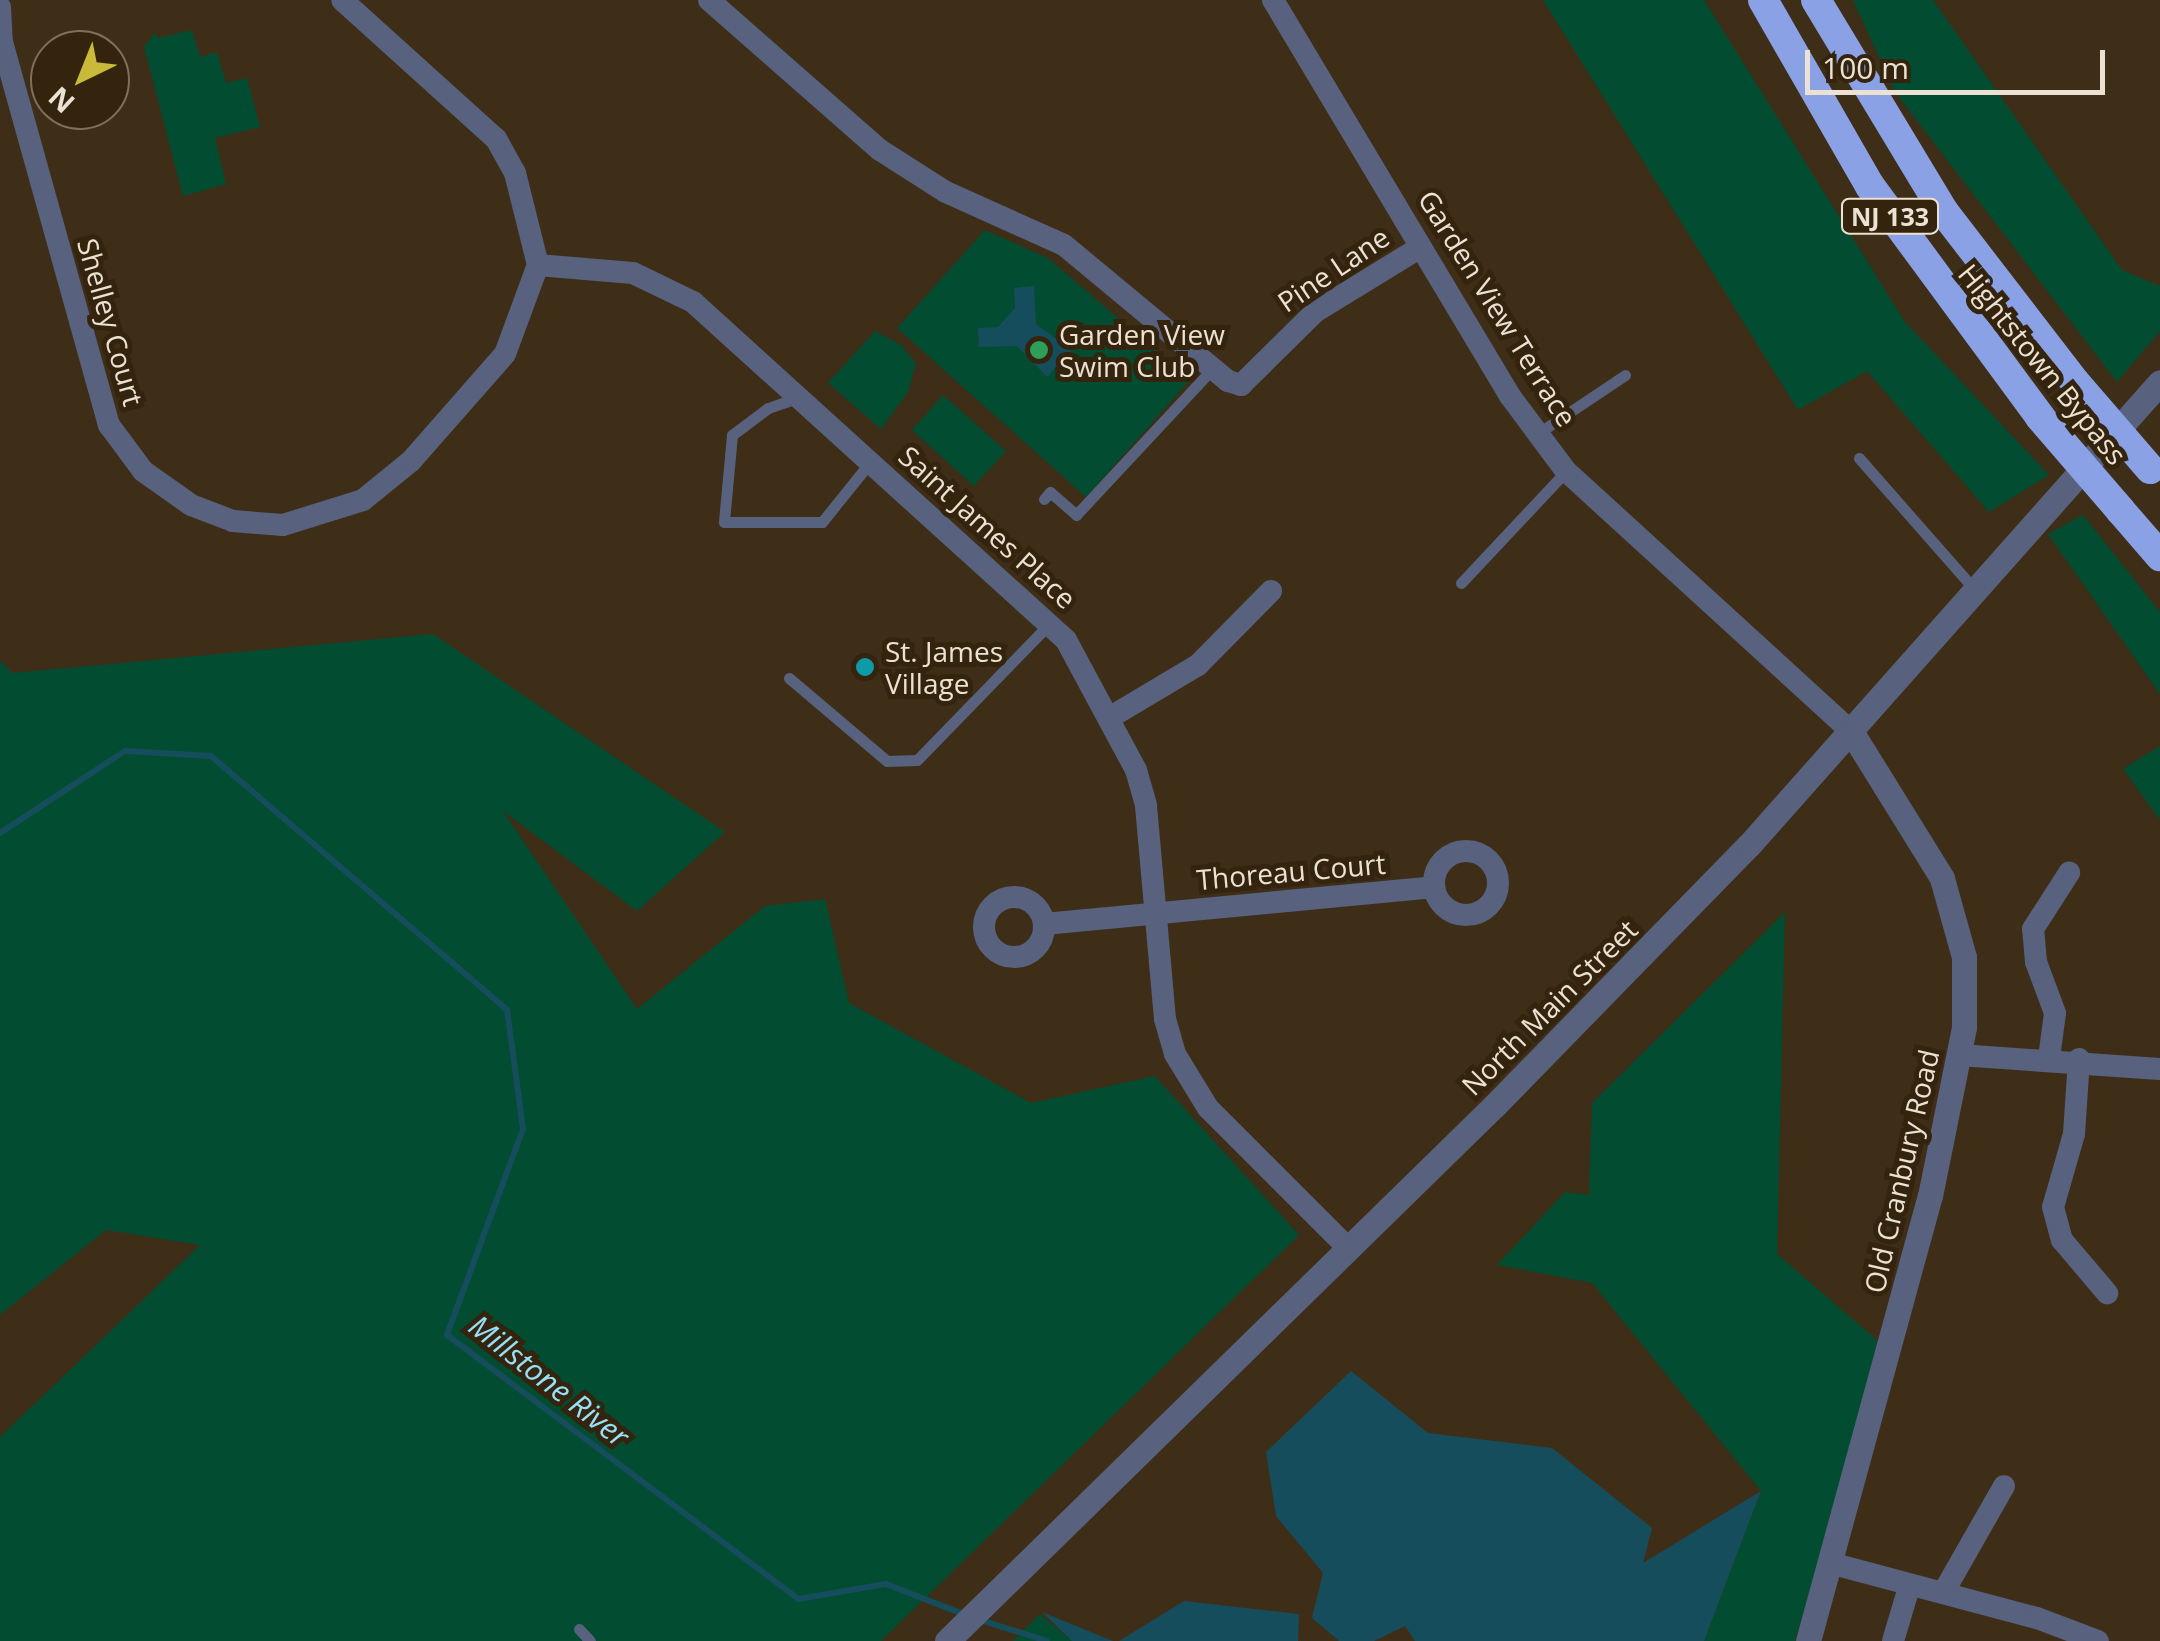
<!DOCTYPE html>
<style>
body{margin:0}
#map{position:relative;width:2160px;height:1641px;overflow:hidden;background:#3e2e18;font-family:"Open Sans",sans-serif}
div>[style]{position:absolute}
.green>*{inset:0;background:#024c31}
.water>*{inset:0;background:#154d5c}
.stream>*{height:6px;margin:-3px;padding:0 3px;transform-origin:3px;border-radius:3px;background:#154d5c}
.service>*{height:11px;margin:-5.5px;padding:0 5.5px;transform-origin:5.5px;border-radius:5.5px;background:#58617d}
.minor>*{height:22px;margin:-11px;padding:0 11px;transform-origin:11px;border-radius:11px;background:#58617d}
.minor>.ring{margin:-11px;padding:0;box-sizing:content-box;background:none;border:22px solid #58617d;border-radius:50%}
.tertiary>*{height:25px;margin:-12.5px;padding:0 12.5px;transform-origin:12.5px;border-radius:12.5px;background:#58617d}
.motorway>*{height:30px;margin:-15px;padding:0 15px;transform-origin:15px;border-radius:15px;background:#8ba1e5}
.motorway-bridge>*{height:30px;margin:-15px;padding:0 15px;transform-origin:15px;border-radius:15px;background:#8ba1e5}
.dots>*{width:28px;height:28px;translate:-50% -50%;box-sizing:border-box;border:5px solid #34240e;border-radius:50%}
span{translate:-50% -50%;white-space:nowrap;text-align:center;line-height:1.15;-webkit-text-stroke:10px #34240e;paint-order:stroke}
.shield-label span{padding:2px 8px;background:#34240e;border:2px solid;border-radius:8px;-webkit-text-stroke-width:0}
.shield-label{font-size:25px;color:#ece2d4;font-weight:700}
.street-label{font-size:28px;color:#ece2d4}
.poi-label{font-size:28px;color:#ece2d4}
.left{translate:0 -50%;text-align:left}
.water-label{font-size:30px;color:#97e0f8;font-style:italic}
.north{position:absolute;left:30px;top:30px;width:100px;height:100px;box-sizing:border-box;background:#34240e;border:2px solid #7e705d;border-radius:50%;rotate:223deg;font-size:28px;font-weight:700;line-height:40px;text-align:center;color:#ece2d4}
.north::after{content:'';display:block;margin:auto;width:35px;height:45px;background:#caba3a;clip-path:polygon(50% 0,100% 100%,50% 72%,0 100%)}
.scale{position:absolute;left:1805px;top:50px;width:300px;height:45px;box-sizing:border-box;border:5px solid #ece2d4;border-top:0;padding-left:12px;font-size:30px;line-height:35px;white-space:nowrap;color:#ece2d4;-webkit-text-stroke:8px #34240e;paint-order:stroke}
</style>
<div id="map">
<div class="green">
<i style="clip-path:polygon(1543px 0,1704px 0,1905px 322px,2049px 475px,1989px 512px,1867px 371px,1798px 410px)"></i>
<i style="clip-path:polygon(1853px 0,1933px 0,2122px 270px,2160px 286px,2160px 331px,2117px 382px,1895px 92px)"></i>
<i style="clip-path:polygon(192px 30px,200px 57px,217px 52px,226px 83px,247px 78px,260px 127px,215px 138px,226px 184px,183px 196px,144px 47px,155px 33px,158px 38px)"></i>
<i style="clip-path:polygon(985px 230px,1048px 258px,1190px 380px,1086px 497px,897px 328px)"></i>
<i style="clip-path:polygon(875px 331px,901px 345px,916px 364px,908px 392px,881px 429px,828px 383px)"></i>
<i style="clip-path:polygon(943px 395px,1006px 451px,974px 486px,912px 430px)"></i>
<i style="clip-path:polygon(2083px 515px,2160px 612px,2160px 694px,2048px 534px)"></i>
<i style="clip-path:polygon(433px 634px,725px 832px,637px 911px,503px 811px,637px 1009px,765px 906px,825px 899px,849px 1003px,1031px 1103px,1155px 1076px,1299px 1235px,881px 1641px,0 1641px,0 1437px,200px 1245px,106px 1230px,0 1315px,0 661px,13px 673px)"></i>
<i style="clip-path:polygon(2160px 746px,2160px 820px,2123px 769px)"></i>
<i style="clip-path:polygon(1785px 912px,1777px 1254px,1885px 1347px,1795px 1641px,1704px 1641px,1761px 1491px,1592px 1283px,1497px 1265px,1565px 1192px,1589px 1195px,1592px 1103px)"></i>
<i style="clip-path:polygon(1040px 1614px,1072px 1641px,1013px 1641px)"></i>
</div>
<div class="water">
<i style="clip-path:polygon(1034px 286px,1036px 324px,1071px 350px,1047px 377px,1017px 346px,979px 347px,978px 328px,998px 327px,1015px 308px,1014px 288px)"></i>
<i style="clip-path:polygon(1351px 1371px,1428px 1433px,1552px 1448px,1652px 1528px,1643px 1563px,1761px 1491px,1704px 1641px,1415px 1641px,1405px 1626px,1374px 1641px,1339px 1641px,1312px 1618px,1323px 1573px,1276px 1516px,1266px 1452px)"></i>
<i style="clip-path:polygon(1184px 1601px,1299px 1614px,1298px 1641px,1119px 1641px)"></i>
<i style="clip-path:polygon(1042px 1612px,1113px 1641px,1072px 1641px)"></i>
</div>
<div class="stream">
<i style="left:0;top:833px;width:149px;rotate:-33.3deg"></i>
<i style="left:125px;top:751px;width:86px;rotate:3.3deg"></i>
<i style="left:211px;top:756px;width:390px;rotate:40.6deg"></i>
<i style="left:507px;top:1010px;width:120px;rotate:82.3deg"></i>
<i style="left:523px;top:1129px;width:220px;rotate:110.3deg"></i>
<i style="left:447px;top:1335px;width:439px;rotate:36.9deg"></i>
<i style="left:798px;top:1599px;width:89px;rotate:-9.7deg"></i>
<i style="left:886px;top:1584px;width:86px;rotate:21.2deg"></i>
<i style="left:977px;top:1619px;width:73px;rotate:17.4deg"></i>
</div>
<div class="service">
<i style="left:797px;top:398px;width:31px;rotate:161deg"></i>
<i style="left:768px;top:408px;width:45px;rotate:143.1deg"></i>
<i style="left:732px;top:435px;width:87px;rotate:95.3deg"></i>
<i style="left:724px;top:522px;width:98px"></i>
<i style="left:822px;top:522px;width:78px;rotate:-51.2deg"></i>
<i style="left:1537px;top:434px;width:106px;rotate:-33.8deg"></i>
<i style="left:1859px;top:458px;width:177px;rotate:48.7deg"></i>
<i style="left:1044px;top:499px;width:9px;rotate:-49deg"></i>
<i style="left:1050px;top:492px;width:35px;rotate:41deg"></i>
<i style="left:1076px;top:515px;width:198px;rotate:-47deg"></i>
<i style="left:1461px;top:583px;width:154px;rotate:-46.8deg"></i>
<i style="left:789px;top:678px;width:128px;rotate:40.3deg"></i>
<i style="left:887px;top:761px;width:30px;rotate:-2deg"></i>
<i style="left:917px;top:760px;width:192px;rotate:-45.8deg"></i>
<i style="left:579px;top:1629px;width:16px;rotate:47deg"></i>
</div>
<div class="minor">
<i style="left:709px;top:0;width:227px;rotate:41.3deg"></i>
<i style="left:880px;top:150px;width:78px;rotate:32.5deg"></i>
<i style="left:946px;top:192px;width:129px;rotate:24.2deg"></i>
<i style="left:1064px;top:245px;width:213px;rotate:39.7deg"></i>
<i style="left:1228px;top:381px;width:14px;rotate:17deg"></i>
<i style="left:1241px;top:385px;width:104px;rotate:-44.6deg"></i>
<i style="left:1315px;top:312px;width:122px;rotate:-31.6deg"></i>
<i style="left:1273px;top:0;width:462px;rotate:59.1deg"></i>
<i style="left:1510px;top:396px;width:94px;rotate:53.3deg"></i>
<i style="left:1566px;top:471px;width:386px;rotate:42.4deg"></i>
<i style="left:0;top:7px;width:35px;rotate:87deg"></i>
<i style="left:2px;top:42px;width:398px;rotate:74.4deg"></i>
<i style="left:109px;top:425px;width:57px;rotate:53.5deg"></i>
<i style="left:143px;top:471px;width:59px;rotate:35.3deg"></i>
<i style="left:191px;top:505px;width:45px;rotate:20.9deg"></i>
<i style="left:233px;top:521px;width:50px;rotate:4.6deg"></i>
<i style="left:283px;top:525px;width:84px;rotate:-17.4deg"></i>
<i style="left:363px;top:500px;width:62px;rotate:-39.1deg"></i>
<i style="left:411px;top:461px;width:142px;rotate:-48.7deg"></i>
<i style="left:505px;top:354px;width:95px;rotate:-69.7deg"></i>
<i style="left:538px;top:265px;width:95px;rotate:-104deg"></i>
<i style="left:515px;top:173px;width:39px;rotate:-119deg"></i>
<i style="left:496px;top:139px;width:207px;rotate:-137.9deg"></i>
<i style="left:538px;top:265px;width:95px;rotate:4.8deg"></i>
<i style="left:633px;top:273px;width:67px;rotate:25.8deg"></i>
<i style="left:693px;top:302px;width:503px;rotate:42.18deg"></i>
<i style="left:1066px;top:640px;width:148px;rotate:61.7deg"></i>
<i style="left:1136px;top:770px;width:37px;rotate:74deg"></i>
<i style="left:1146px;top:806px;width:214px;rotate:84.9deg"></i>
<i style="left:1165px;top:1019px;width:36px;rotate:74deg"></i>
<i style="left:1175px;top:1054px;width:63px;rotate:58.6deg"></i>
<i style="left:1208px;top:1108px;width:198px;rotate:45deg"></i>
<i style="left:1109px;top:718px;width:104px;rotate:-30.8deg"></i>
<i style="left:1198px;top:665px;width:104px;rotate:-45.4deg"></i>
<i class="ring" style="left:1434px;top:851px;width:42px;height:42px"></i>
<i class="ring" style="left:984px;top:897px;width:38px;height:38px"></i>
<i style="left:1044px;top:924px;width:392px;rotate:-5.4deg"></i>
<i style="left:1959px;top:1055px;width:201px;rotate:4deg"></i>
<i style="left:2049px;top:1058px;width:45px;rotate:-82.4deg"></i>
<i style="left:2055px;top:1013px;width:54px;rotate:-110.4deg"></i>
<i style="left:2036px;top:962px;width:33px;rotate:-95deg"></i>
<i style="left:2033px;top:929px;width:67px;rotate:-57.3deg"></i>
<i style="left:2079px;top:1059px;width:75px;rotate:93.8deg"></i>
<i style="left:2074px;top:1134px;width:76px;rotate:106deg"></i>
<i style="left:2053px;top:1207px;width:34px;rotate:75deg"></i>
<i style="left:2062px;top:1240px;width:70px;rotate:49.7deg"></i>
<i style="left:1830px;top:1563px;width:214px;rotate:14.9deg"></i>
<i style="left:2037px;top:1618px;width:65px;rotate:20.7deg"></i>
<i style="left:1943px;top:1593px;width:123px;rotate:-60.3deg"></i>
<i style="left:1893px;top:1641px;width:59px;rotate:-73.4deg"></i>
</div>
<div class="tertiary">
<i style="left:947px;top:1641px;width:767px;rotate:-44.37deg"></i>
<i style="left:1495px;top:1105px;width:363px;rotate:-45.7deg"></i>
<i style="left:1749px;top:845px;width:619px;rotate:-48.4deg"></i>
<i style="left:1808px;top:1641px;width:461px;rotate:-74.7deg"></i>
<i style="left:1930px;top:1196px;width:172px;rotate:-78.6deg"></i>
<i style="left:1964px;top:1027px;width:70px;rotate:-90deg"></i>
<i style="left:1964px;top:957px;width:82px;rotate:-105.6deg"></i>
<i style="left:1942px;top:878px;width:173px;rotate:-121.8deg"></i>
</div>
<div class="motorway">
<i style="left:1763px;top:0;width:215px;rotate:60.1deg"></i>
<i style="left:1870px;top:186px;width:287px;rotate:53.6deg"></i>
<i style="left:1816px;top:0;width:248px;rotate:58.9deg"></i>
<i style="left:1944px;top:212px;width:215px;rotate:52.4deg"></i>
<i style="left:2121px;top:511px;width:60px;rotate:49.1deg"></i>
</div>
<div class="motorway-bridge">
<i style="left:2075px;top:382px;width:115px;rotate:49.2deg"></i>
<i style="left:2040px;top:417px;width:124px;rotate:49.2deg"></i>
</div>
<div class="dots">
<i style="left:1039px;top:350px;background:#2e9e5b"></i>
<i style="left:865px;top:667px;background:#0f9aa8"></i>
</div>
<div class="shield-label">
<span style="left:1890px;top:216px">NJ 133</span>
</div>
<div class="street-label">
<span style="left:1333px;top:269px;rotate:-34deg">Pine Lane</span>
<span style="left:1498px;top:308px;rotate:58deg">Garden View Terrace</span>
<span style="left:111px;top:322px;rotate:74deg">Shelley Court</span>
<span style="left:2043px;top:364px;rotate:51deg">Hightstown Bypass</span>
<span style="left:988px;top:527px;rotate:42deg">Saint James Place</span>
<span style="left:1291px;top:871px;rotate:-5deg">Thoreau Court</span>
<span style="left:1549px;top:1007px;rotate:-45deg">North Main Street</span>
<span style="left:1901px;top:1171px;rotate:-77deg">Old Cranbury Road</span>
</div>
<div class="poi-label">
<span class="left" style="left:1059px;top:350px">Garden View<br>Swim Club</span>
<span class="left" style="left:885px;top:667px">St. James<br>Village</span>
</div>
<div class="water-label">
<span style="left:549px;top:1381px;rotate:38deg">Millstone River</span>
</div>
<div class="north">N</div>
<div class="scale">100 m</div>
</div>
